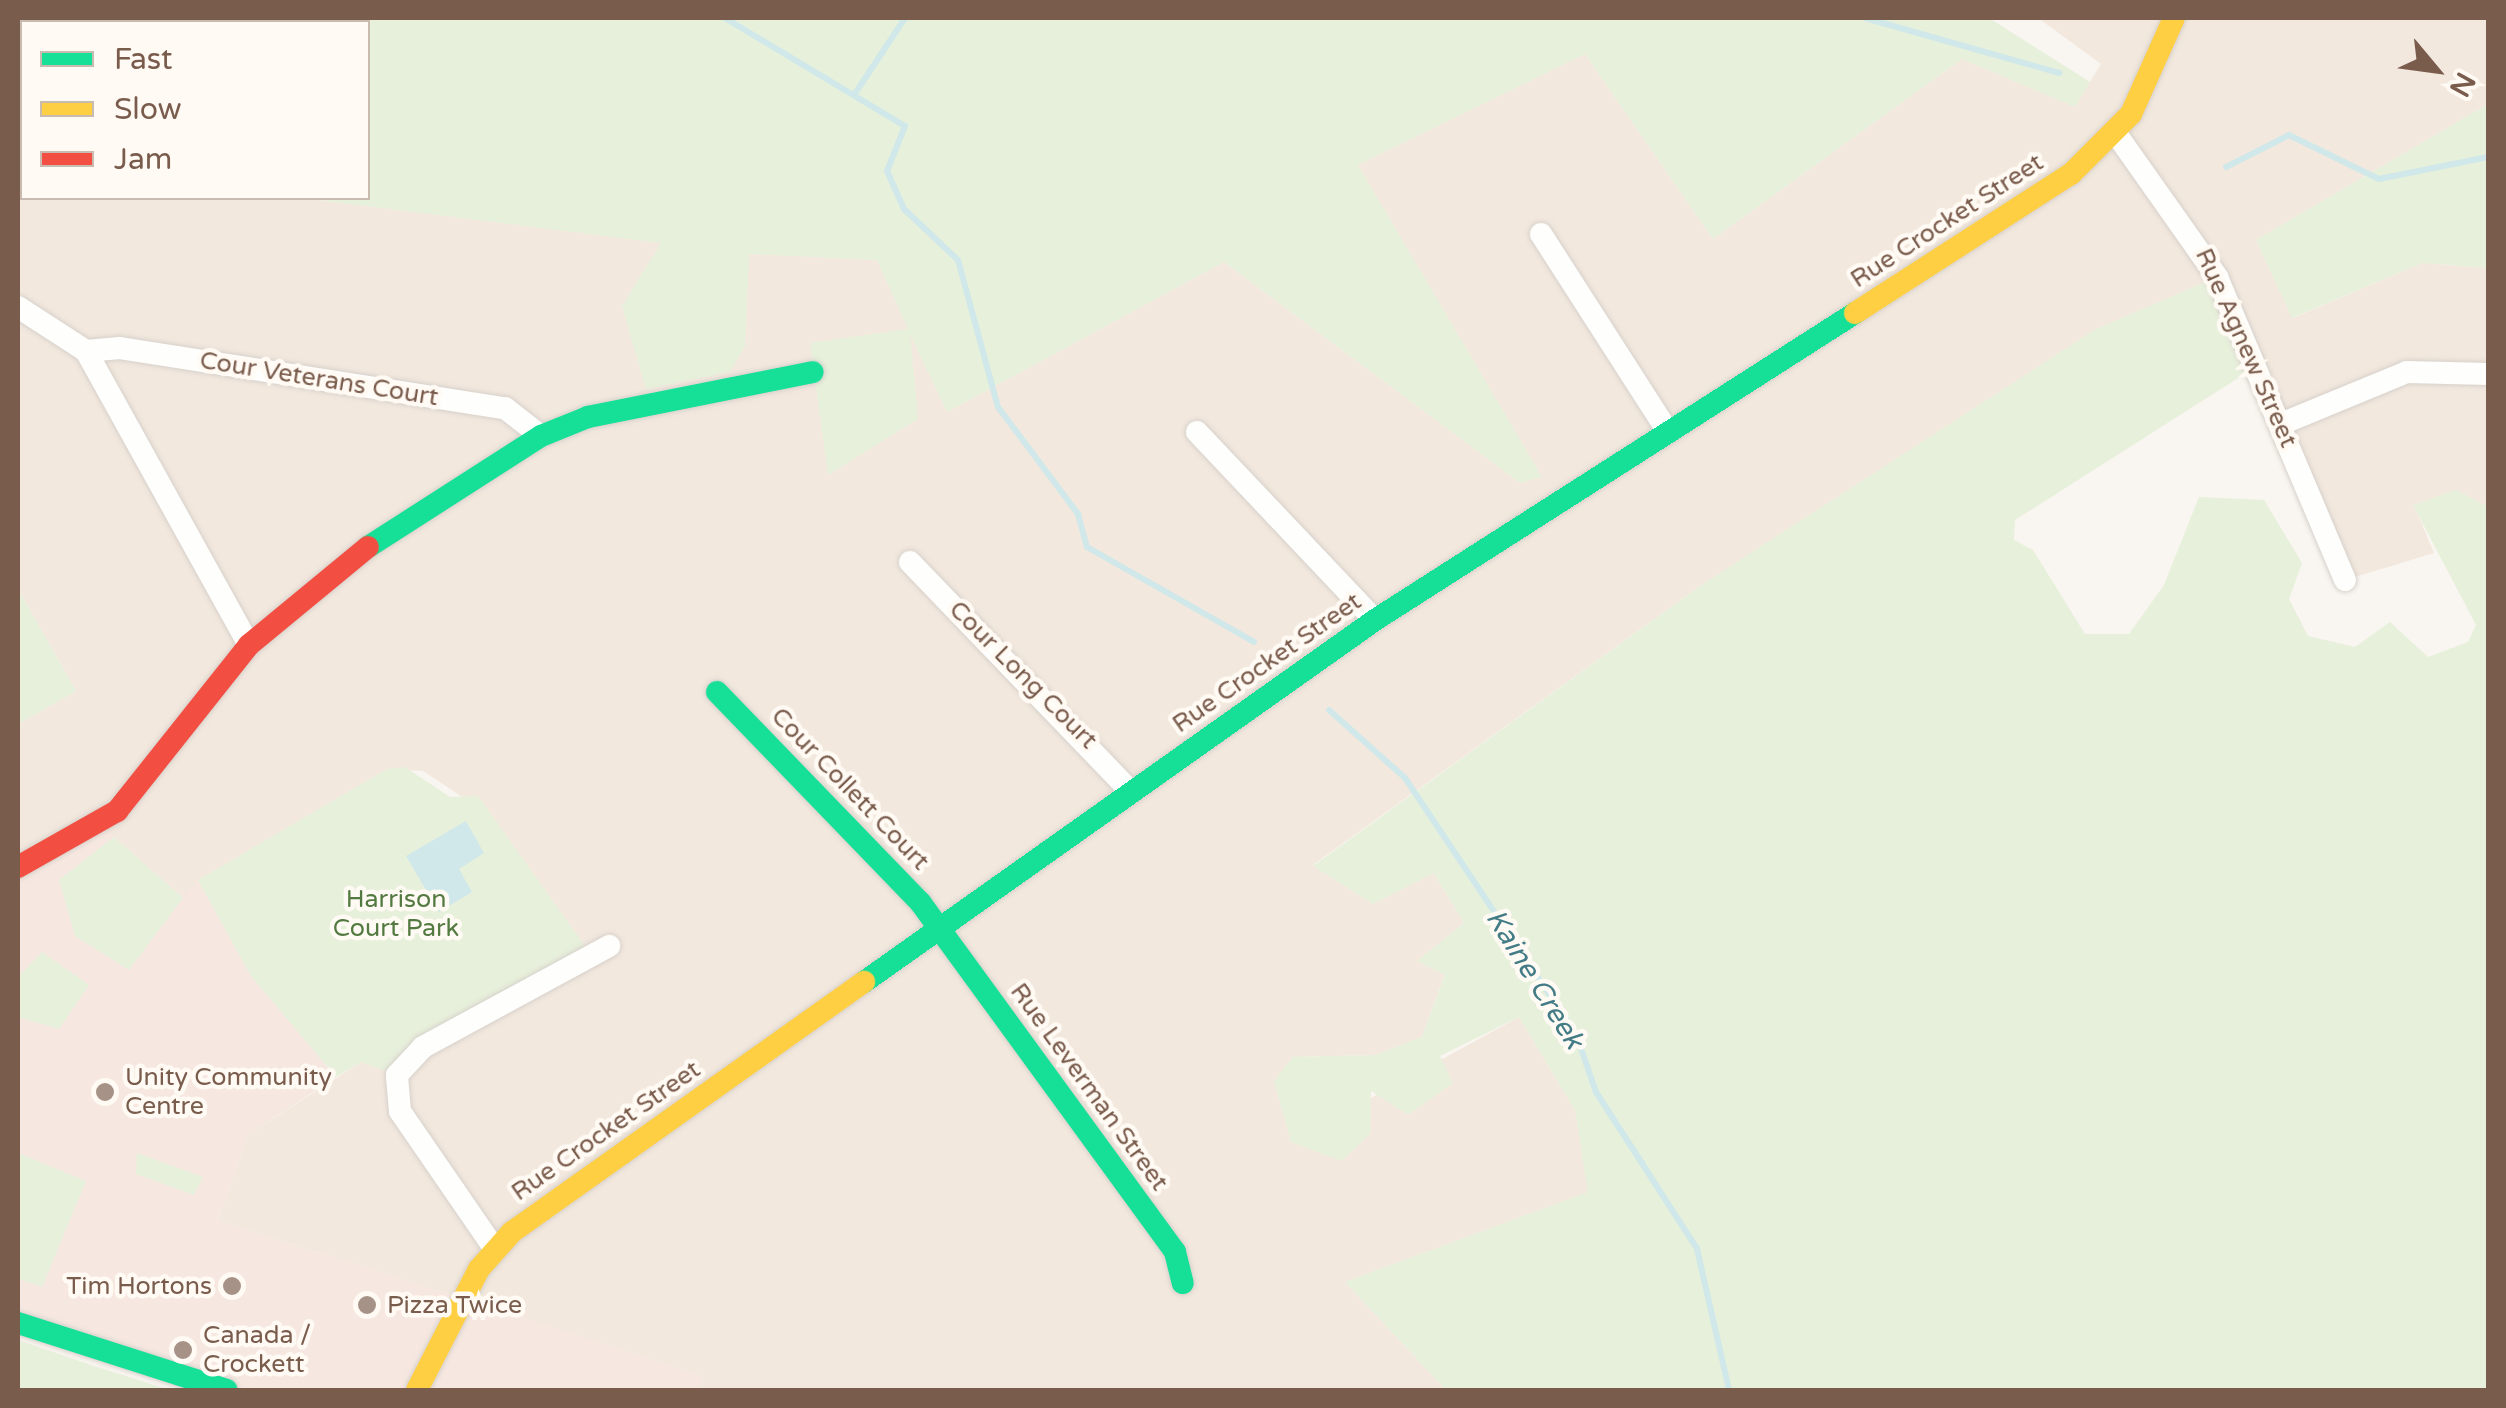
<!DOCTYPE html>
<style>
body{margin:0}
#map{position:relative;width:2506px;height:1408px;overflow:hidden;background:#f9f5f0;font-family:"Varela Round",sans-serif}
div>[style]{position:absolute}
.residential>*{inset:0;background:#f2e8de}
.commercial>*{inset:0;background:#f6e8e1}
.green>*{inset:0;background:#e7f0db}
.water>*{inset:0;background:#d0e8ea}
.stream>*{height:6px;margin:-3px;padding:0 3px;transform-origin:3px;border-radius:3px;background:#d0e8ea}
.roads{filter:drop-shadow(0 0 2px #d7d1cb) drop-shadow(0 0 2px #d7d1cb)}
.street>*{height:22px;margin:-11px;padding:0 11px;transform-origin:11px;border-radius:11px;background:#fefefd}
.fast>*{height:22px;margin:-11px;padding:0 11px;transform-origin:11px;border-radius:11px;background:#16e098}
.slow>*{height:22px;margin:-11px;padding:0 11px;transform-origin:11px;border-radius:11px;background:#ffcf43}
.jam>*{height:22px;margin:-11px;padding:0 11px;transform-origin:11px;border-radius:11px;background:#f24e42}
.dots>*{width:28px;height:28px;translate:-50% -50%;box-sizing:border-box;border:5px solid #fffaf3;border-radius:50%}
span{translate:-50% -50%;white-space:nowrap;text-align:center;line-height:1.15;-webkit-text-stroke:9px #fffaf3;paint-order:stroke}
.street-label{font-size:25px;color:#7a5c4d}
.park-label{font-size:25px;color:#537a41}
.poi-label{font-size:25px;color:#7a5c4d}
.left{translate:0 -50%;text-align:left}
.right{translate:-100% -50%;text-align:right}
.water-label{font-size:28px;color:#437c86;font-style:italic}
.frame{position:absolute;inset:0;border:20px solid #7a5c4d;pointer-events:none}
.legend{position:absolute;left:20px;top:20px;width:350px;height:180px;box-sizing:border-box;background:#fffaf3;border:2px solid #cabbb1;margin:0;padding:12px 18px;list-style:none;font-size:30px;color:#7a5c4d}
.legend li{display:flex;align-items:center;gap:20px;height:50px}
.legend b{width:50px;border:2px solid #cabbb1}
.north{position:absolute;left:2386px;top:20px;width:100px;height:100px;-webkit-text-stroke:8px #fffaf3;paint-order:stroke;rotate:119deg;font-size:28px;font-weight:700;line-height:40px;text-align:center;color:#7a5c4d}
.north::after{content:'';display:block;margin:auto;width:35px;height:45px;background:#7a5c4d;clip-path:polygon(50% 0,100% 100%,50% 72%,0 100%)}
</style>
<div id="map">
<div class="residential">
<i style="clip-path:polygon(2038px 18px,2488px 18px,2488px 104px,2256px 240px,2293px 318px,2422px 263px,2488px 268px,2488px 507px,2456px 490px,2414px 505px,2434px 553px,2345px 580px,2232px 307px,1703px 584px,1313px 865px,1373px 904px,1434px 873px,1464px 923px,1418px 961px,1445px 974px,1422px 1037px,1375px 1055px,1293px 1057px,1275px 1082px,1291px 1142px,1519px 1017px,1575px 1110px,1589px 1192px,1345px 1282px,1446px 1390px,699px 1390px,703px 1376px,218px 1220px,248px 1135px,361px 1062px,467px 800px,423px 771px,387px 769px,183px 898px,18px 867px,18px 724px,76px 691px,18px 589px,18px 162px,22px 198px,303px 198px,748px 253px,877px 260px,947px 412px,1224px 262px,1520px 483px,1541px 476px,1357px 165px,1585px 54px,1713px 239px,1962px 59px,2075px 106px,2101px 64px)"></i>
</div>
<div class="commercial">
<i style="clip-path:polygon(98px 823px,182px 897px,198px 880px,251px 976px,336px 1077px,248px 1135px,218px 1220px,704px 1376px,699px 1390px,227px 1390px,18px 1323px,18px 867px)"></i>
</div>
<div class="green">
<i style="clip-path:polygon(18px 18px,1989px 18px,2090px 82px,2075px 107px,1962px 59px,1713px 239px,1585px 54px,1358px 165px,1542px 477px,1520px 483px,1224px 262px,947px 412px,910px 334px,918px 419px,828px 475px,810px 343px,908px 329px,877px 260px,749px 254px,745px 346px,730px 372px,646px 389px,622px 306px,661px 243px,303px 198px,368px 198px,368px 22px,22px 22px,22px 162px)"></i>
<i style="clip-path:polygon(2488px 104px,2488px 268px,2422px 263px,2292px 318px,2256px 240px)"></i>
<i style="clip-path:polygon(2217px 277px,2257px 366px,2015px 520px,2014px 540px,2033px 550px,2085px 634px,2129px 634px,2164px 585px,2199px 497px,2264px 500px,2302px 563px,2289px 599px,2308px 636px,2355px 647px,2390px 622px,2428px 657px,2468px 642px,2476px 625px,2413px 505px,2456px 490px,2488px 507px,2488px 1390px,1446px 1390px,1345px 1282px,1588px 1192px,1575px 1110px,1519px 1017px,1440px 1056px,1453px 1083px,1408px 1115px,1371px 1091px,1370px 1134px,1341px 1161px,1291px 1142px,1274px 1081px,1293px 1057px,1375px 1055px,1422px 1037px,1445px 975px,1417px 961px,1464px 923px,1434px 873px,1373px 904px,1313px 866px,1703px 584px,2096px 329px)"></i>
<i style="clip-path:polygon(18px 589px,76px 691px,18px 724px)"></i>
<i style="clip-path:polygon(405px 767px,450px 797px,478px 796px,590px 953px,397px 1075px,361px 1062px,336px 1077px,251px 976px,198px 880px,387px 769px)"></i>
<i style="clip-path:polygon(114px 837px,183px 898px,129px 970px,75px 936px,59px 880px)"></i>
<i style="clip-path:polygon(42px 952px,89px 985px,59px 1029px,18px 1017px,18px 977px)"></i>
<i style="clip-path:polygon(18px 1153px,86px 1181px,42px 1287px,18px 1279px)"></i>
<i style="clip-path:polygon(137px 1153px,203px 1177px,194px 1195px,136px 1174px)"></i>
<i style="clip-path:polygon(18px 1340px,94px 1366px,170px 1390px,18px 1390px)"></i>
</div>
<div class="water">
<i style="clip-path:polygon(466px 821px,484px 853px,459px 869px,472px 892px,439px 912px,406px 856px)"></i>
</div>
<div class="stream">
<i style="left:725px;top:18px;width:210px;rotate:31deg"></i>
<i style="left:905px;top:126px;width:48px;rotate:111.8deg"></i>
<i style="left:887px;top:171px;width:42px;rotate:65.9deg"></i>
<i style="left:904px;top:209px;width:74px;rotate:43.4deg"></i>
<i style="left:958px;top:260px;width:152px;rotate:74.8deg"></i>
<i style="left:998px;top:407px;width:134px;rotate:53.2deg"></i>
<i style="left:1078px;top:514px;width:34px;rotate:75deg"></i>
<i style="left:1087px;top:547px;width:192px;rotate:29.6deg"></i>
<i style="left:1865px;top:18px;width:202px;rotate:15.8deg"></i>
<i style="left:854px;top:95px;width:92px;rotate:-56.5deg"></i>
<i style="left:2226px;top:167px;width:71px;rotate:-26.9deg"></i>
<i style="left:2289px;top:135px;width:100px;rotate:26.1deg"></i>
<i style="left:2379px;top:179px;width:111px;rotate:-11.4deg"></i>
<i style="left:1329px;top:710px;width:102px;rotate:41.8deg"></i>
<i style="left:1405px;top:778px;width:308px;rotate:56.3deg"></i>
<i style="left:1576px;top:1034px;width:61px;rotate:71deg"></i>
<i style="left:1596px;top:1092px;width:187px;rotate:57.2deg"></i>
<i style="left:1697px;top:1249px;width:145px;rotate:77.2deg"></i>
</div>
<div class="roads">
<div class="street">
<i style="left:2117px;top:135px;width:174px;rotate:54.8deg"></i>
<i style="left:2217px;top:277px;width:329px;rotate:67.1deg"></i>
<i style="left:1541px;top:234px;width:235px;rotate:57.3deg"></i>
<i style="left:18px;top:307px;width:81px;rotate:32.9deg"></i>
<i style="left:2281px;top:424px;width:136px;rotate:-22.4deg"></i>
<i style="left:2407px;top:372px;width:81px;rotate:1.4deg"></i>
<i style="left:1197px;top:432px;width:259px;rotate:46.6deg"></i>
<i style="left:910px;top:562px;width:319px;rotate:46.1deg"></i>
<i style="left:249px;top:645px;width:336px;rotate:-119deg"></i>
<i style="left:86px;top:351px;width:34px;rotate:-5deg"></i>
<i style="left:120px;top:348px;width:390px;rotate:8.9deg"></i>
<i style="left:505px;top:408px;width:46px;rotate:37.9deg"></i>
<i style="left:494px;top:1248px;width:166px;rotate:-124.5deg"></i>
<i style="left:400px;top:1111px;width:36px;rotate:-95deg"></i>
<i style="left:397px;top:1075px;width:38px;rotate:-47deg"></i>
<i style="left:423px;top:1047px;width:212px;rotate:-28.5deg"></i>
</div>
<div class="fast">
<i style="left:368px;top:547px;width:206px;rotate:-32.7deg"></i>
<i style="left:541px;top:436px;width:51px;rotate:-22deg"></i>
<i style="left:588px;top:417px;width:229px;rotate:-11.3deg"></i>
<i style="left:717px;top:692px;width:292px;rotate:46deg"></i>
<i style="left:920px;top:902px;width:433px;rotate:53.9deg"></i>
<i style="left:1175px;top:1252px;width:32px;rotate:76deg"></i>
<i style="left:864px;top:982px;width:626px;rotate:-35.31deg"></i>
<i style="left:1375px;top:620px;width:570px;rotate:-32.6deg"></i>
<i style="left:18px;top:1323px;width:219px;rotate:17.8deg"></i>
</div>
<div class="slow">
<i style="left:1855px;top:313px;width:257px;rotate:-32.8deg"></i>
<i style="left:2071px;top:174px;width:85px;rotate:-45deg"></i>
<i style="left:2131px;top:114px;width:105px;rotate:-65.9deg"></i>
<i style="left:417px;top:1390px;width:136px;rotate:-62.9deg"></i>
<i style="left:479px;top:1269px;width:50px;rotate:-48.3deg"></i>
<i style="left:512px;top:1232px;width:432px;rotate:-35.4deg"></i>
</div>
<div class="jam">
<i style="left:18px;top:867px;width:114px;rotate:-29.5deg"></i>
<i style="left:117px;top:811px;width:212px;rotate:-51.5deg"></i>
<i style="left:249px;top:645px;width:154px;rotate:-39.5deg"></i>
</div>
</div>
<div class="dots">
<i style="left:105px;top:1092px;background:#a69286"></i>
<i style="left:232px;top:1286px;background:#a69286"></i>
<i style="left:367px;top:1305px;background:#a69286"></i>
<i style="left:183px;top:1350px;background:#a69286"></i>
</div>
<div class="street-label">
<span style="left:1947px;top:221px;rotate:-33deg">Rue Crocket Street</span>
<span style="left:2246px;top:348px;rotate:66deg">Rue Agnew Street</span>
<span style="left:319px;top:379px;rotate:9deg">Cour Veterans Court</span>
<span style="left:1267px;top:663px;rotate:-35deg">Rue Crocket Street</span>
<span style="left:1023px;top:675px;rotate:45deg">Cour Long Court</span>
<span style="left:850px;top:789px;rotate:46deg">Cour Collett Court</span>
<span style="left:1089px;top:1087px;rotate:54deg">Rue Leverman Street</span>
<span style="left:606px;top:1131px;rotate:-35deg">Rue Crocket Street</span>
</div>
<div class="park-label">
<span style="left:396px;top:914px">Harrison<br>Court Park</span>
</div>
<div class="poi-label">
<span class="left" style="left:125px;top:1092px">Unity Community<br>Centre</span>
<span class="right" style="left:212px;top:1286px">Tim Hortons</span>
<span class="left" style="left:387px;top:1305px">Pizza Twice</span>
<span class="left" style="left:203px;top:1350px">Canada /<br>Crockett</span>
</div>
<div class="water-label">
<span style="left:1535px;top:979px;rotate:58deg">Kaine Creek</span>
</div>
<div class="frame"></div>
<ul class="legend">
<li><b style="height:12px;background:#16e098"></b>Fast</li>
<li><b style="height:12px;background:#ffcf43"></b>Slow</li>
<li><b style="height:12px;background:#f24e42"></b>Jam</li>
</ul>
<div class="north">N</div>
</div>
